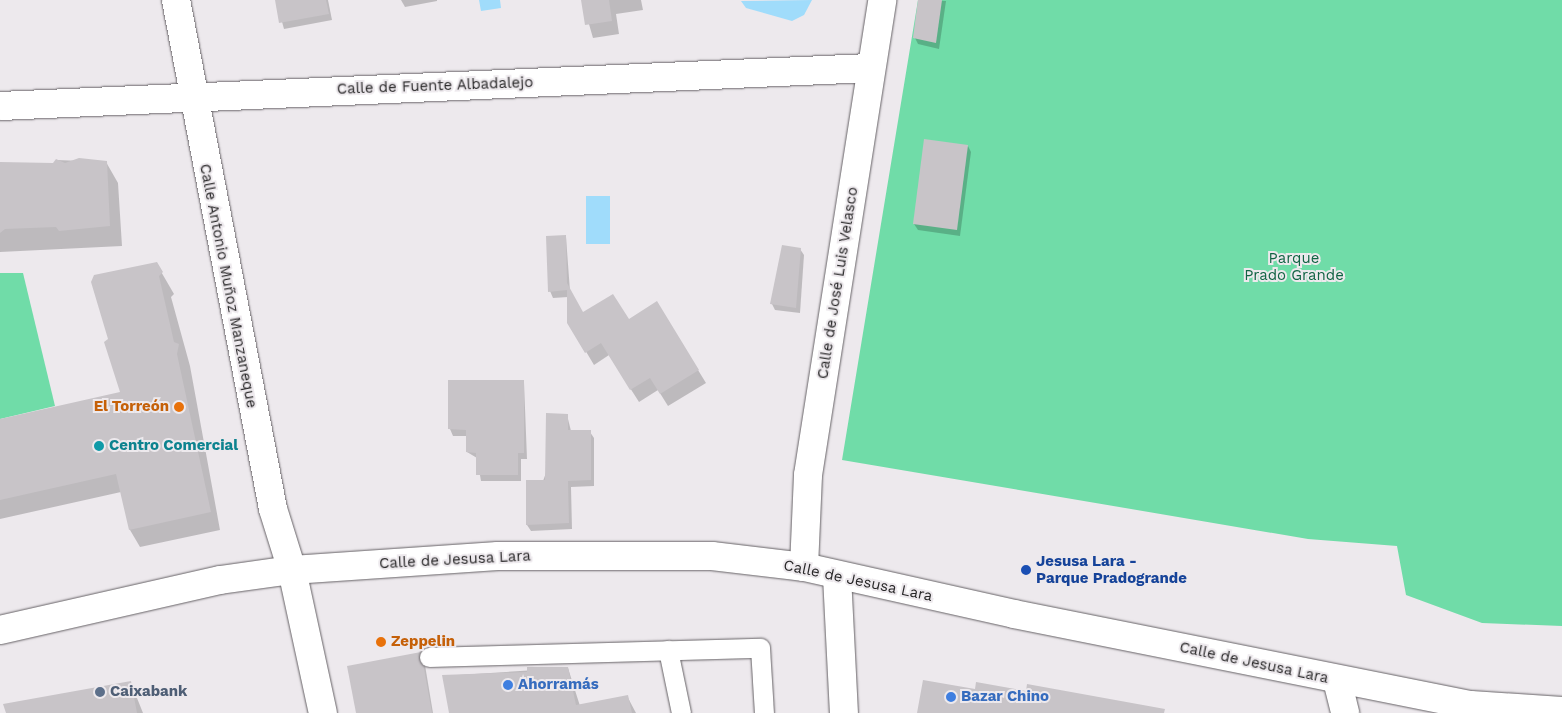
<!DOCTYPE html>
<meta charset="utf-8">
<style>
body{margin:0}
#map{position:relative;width:1562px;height:713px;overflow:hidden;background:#ede9ed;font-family:"Work Sans",sans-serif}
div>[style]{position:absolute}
.green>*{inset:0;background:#70dca8}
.water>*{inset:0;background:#a0dcfb}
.shadow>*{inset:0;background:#0003}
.building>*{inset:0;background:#c8c4c8}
.roads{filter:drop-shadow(0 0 1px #666266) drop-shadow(0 0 1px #666266)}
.lane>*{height:19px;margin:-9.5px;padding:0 9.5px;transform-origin:9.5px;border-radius:9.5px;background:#fff}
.street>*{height:28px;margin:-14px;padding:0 14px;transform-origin:14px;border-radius:14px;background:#fff}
.secondary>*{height:28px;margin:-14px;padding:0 14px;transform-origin:14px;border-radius:14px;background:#fff}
.dots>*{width:14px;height:14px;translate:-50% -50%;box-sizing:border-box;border:2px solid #ede9ed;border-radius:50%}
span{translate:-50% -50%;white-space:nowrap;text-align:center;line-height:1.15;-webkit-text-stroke:4px #ede9ed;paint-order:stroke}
.street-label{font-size:15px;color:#282728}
.park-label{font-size:15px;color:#116444}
.food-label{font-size:15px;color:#c56008;font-weight:700}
.right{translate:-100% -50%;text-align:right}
.left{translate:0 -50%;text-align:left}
.culture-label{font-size:15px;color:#0d838f;font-weight:700}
.transit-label{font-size:15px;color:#164399;font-weight:700}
.shop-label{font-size:15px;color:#366cbe;font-weight:700}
.service-label{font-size:15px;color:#4e5e75;font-weight:700}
</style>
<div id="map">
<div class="green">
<i style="clip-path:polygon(918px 0,1562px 0,1562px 626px,1482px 623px,1406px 595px,1397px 546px,1308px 539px,842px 460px)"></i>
<i style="clip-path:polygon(0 273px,23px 273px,55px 406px,0 419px)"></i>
</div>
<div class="water">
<i style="clip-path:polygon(479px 0,500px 0,501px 8px,481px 11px)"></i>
<i style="clip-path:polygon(812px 0,804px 15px,792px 21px,746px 8px,741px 1px)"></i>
<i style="clip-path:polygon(586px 196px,610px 196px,610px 244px,586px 244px)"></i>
</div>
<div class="shadow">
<i style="clip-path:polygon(276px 0,328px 0,332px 20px,284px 29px)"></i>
<i style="clip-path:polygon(401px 0,437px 0,437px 1px,405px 7px)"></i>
<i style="clip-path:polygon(582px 0,641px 0,643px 10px,616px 14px,619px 34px,593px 38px)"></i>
<i style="clip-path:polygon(919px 0,946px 1px,939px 49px,918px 44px,915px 38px)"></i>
<i style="clip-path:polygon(968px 146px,971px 152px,960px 236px,918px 230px,914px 224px)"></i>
<i style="clip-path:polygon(57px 160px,106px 162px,118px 183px,122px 246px,0 252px,0 163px,54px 165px)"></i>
<i style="clip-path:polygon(566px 237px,570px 291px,583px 314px,628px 321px,698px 370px,706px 383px,668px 406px,658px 390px,639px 402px,609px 355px,594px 365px,569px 323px,568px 297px,553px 298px,550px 291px)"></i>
<i style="clip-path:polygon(800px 249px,804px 255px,800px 313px,775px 310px,772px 304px)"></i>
<i style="clip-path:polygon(156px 263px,174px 294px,171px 297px,190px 366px,220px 530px,140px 547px,130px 530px,121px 492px,0 519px,0 420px,121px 393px)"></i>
<i style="clip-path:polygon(449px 381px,524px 382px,527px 459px,521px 459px,521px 481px,481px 481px,477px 458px,467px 452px,467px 436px,453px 436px,450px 429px)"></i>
<i style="clip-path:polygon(567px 415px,571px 431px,590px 432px,594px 438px,594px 486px,571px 487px,572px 529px,531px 531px,527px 525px)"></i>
<i style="clip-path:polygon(424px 659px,433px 713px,357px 713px)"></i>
<i style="clip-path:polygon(568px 668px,580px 706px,627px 696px,636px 713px,451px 713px,443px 676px)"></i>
<i style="clip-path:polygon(131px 683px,143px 713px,7px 713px)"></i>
</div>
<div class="building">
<i style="clip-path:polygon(275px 0,326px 0,329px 14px,279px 23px)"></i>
<i style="clip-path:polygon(581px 0,609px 0,612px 21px,585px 25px)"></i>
<i style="clip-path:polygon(918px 0,942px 0,936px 43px,913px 38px)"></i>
<i style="clip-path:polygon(924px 139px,968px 145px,957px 230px,913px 224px)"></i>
<i style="clip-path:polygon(79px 158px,107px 161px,110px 226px,59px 231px,56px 227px,5px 229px,0 233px,0 162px,53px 163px,56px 159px,65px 163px)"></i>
<i style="clip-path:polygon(566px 235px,567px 283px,583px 312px,613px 294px,629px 319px,657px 301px,699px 370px,660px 394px,650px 378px,630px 390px,601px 343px,585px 353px,567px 323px,567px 290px,548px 292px,546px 236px)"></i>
<i style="clip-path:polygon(782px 245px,801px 248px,796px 308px,770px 304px)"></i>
<i style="clip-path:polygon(157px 262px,163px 272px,159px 276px,174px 342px,179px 344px,177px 354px,211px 512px,129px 530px,116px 474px,0 500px,0 419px,120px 392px,104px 342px,108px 339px,91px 282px,94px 275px)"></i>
<i style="clip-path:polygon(448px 380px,524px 380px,524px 453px,518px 453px,518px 475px,476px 475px,476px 453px,466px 452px,466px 430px,448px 429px)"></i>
<i style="clip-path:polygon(546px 413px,568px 414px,568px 430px,591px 430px,591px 480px,568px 481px,569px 523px,526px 525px,526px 480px,545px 480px)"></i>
<i style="clip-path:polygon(421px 652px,432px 713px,356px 713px,347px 666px)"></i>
<i style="clip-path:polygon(527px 667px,568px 667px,576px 705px,628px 695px,632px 713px,449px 713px,442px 675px,527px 672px)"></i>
<i style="clip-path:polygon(923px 680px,975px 689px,976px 682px,1026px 691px,1027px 684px,1165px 709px,1164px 713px,917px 713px)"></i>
<i style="clip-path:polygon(131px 681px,137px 713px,6px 713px,3px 704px)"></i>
</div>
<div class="roads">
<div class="lane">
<i style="left:668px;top:650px;width:64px;rotate:78.3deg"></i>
<i style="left:429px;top:657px;width:331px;rotate:-1.6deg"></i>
<i style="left:760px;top:648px;width:65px;rotate:86.5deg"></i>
</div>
<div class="street">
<i style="left:176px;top:0;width:518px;rotate:79.21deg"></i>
<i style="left:273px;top:509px;width:64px;rotate:72.7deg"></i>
<i style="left:292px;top:570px;width:146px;rotate:77.8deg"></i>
<i style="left:0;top:106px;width:872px;rotate:-2.5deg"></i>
<i style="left:804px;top:567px;width:92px;rotate:-87.5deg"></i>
<i style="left:808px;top:475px;width:481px;rotate:-81.1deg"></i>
<i style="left:837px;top:576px;width:137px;rotate:87.1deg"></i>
<i style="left:1337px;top:680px;width:34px;rotate:76deg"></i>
</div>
<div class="secondary">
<i style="left:0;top:630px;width:226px;rotate:-12.8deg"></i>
<i style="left:220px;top:580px;width:73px;rotate:-7.9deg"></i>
<i style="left:292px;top:570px;width:206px;rotate:-3.9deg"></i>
<i style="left:498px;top:556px;width:214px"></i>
<i style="left:712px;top:556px;width:93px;rotate:6.8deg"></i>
<i style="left:804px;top:567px;width:215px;rotate:12.6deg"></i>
<i style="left:1014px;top:614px;width:466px;rotate:11.3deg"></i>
<i style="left:1471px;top:705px;width:91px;rotate:3.8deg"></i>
</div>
</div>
<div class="dots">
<i style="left:179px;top:407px;background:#e8710a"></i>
<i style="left:99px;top:446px;background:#0f9aa8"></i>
<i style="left:1026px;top:570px;background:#1a4fb4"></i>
<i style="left:381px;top:642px;background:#e8710a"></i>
<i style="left:508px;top:685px;background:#3f7fe0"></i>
<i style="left:100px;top:692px;background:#5c6f8a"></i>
<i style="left:951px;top:697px;background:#3f7fe0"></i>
</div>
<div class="street-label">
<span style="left:435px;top:86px;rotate:-2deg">Calle de Fuente Albadalejo</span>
<span style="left:838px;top:283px;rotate:-81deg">Calle de José Luis Velasco</span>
<span style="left:228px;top:286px;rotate:79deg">Calle Antonio Muñoz Manzaneque</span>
<span style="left:455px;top:560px;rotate:-3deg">Calle de Jesusa Lara</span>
<span style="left:858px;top:581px;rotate:12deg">Calle de Jesusa Lara</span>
<span style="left:1254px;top:663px;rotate:12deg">Calle de Jesusa Lara</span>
</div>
<div class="park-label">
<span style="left:1294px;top:267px">Parque<br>Prado Grande</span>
</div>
<div class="food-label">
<span class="right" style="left:169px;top:407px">El Torreón</span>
<span class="left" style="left:391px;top:642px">Zeppelin</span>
</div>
<div class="culture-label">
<span class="left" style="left:109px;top:446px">Centro Comercial</span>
</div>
<div class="transit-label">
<span class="left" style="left:1036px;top:570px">Jesusa Lara -<br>Parque Pradogrande</span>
</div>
<div class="shop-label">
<span class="left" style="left:518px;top:685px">Ahorramás</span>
<span class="left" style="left:961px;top:697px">Bazar Chino</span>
</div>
<div class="service-label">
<span class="left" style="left:110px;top:692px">Caixabank</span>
</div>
</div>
